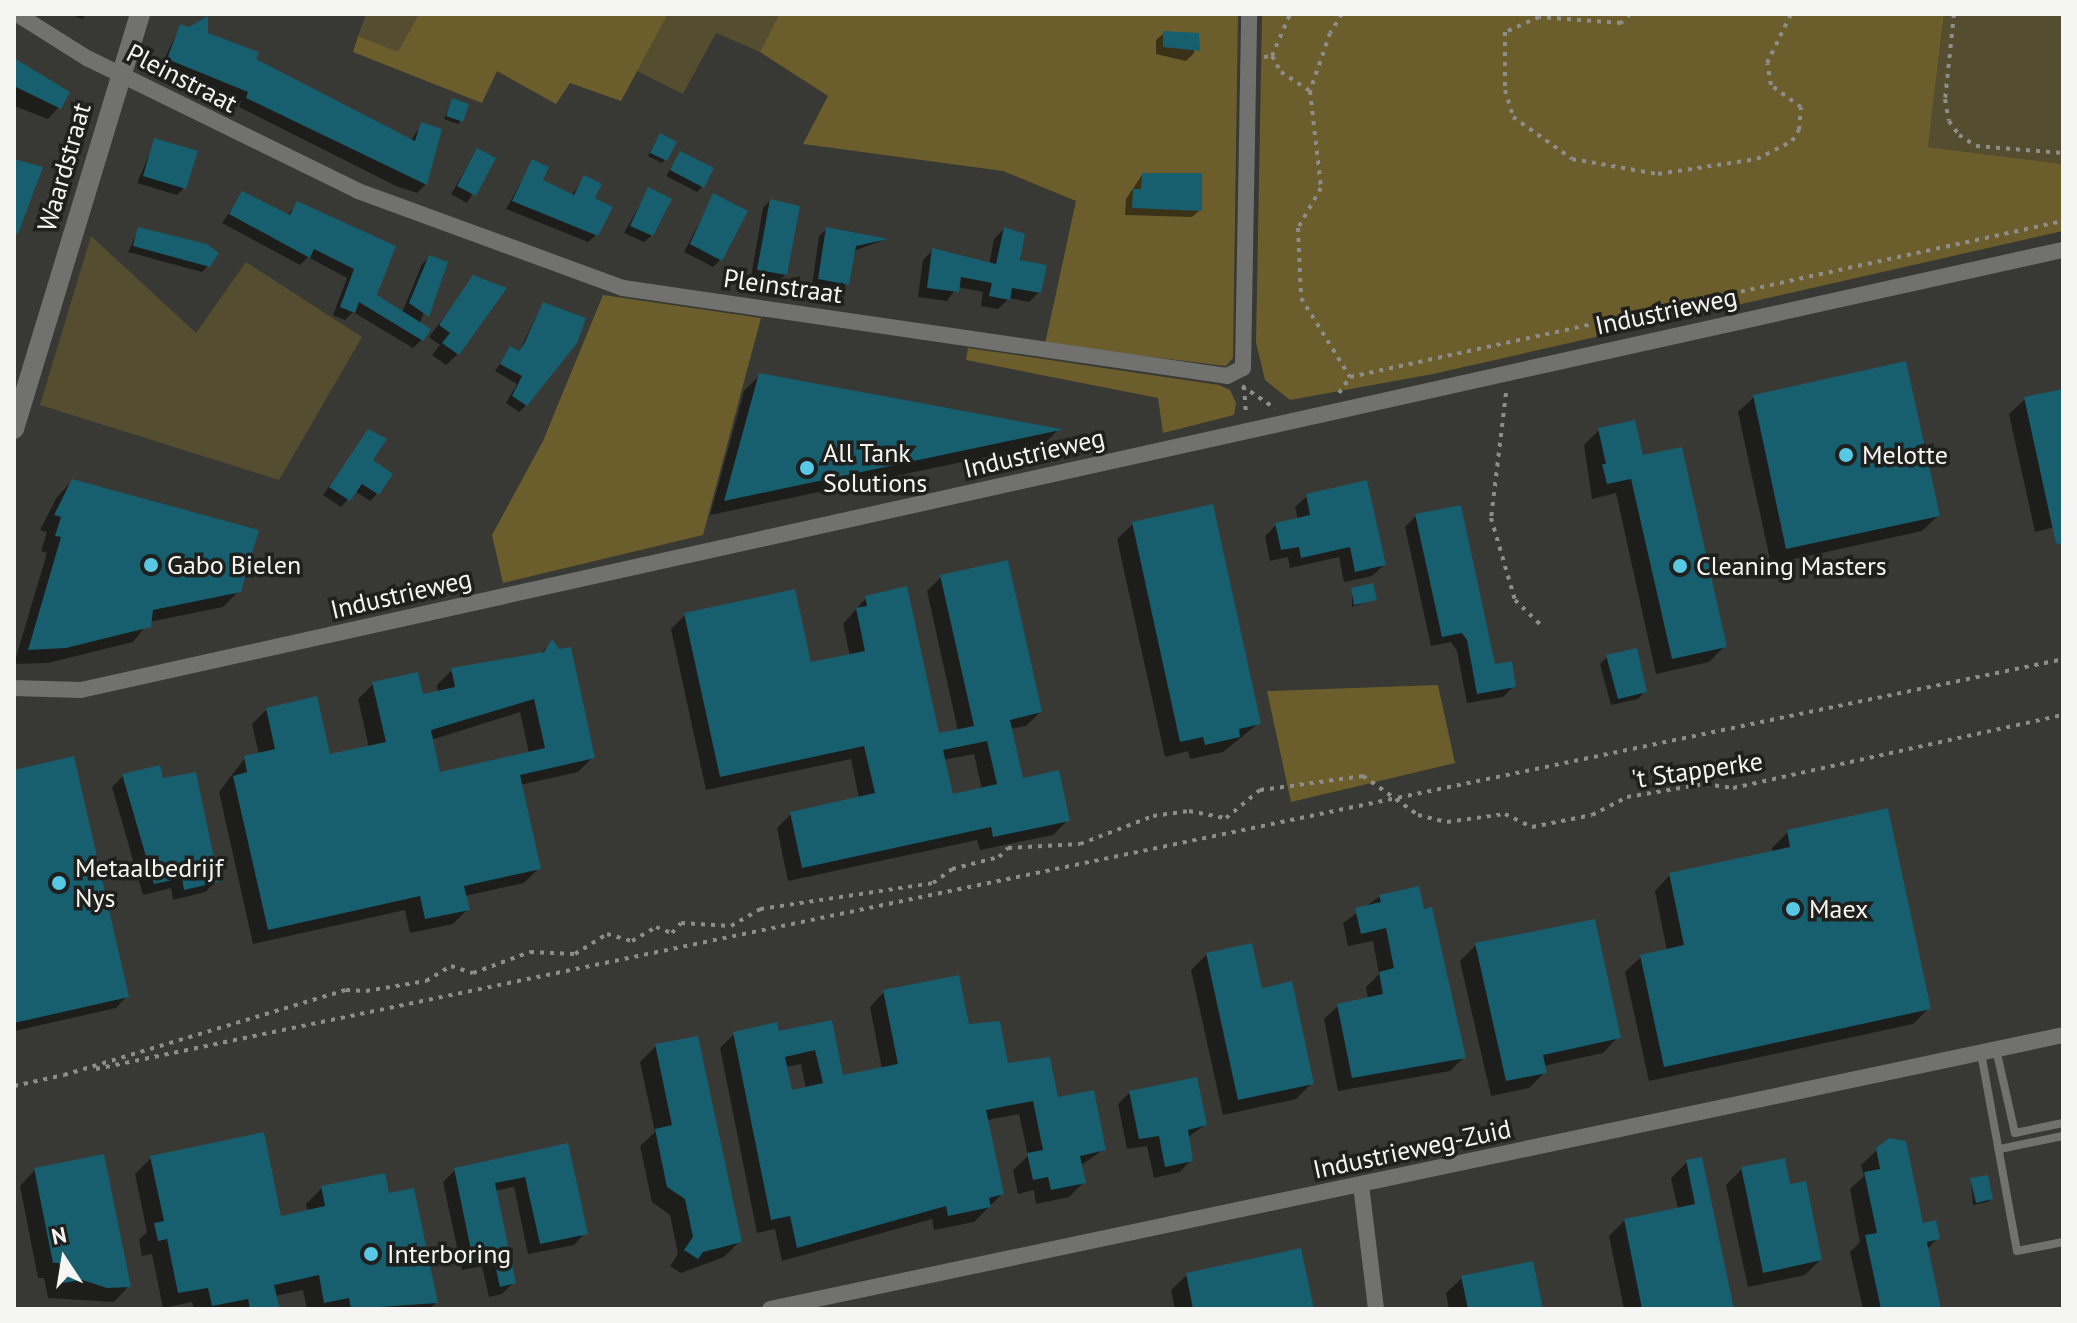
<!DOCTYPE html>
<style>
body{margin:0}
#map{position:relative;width:2077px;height:1323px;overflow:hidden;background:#383834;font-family:"PT Sans",sans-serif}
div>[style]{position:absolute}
.green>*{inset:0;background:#554d30}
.forest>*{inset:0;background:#6b5e2c}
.shadow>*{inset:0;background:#0007}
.building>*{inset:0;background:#175e6e}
.path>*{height:4px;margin-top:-2px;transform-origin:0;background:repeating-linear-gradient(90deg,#8d8d8a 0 4px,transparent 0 10px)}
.service>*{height:8px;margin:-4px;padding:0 4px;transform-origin:4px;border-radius:4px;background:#71716f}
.minor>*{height:16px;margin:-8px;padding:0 8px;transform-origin:8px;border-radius:8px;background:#71716f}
.tertiary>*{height:20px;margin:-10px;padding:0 10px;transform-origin:10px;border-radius:10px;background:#71716f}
.dots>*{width:22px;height:22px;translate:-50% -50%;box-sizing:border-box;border:4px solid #1f1f1d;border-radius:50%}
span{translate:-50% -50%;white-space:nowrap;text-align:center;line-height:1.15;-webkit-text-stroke:7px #1f1f1d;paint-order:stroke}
.street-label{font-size:26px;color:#f5f5f3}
.poi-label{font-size:26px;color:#f5f5f3}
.left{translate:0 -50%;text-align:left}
.frame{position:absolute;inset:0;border:16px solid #f5f5f3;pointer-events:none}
.north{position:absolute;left:24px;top:1219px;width:80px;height:80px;-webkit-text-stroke:6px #1f1f1d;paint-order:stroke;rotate:348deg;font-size:22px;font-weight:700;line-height:32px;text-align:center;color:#f5f5f3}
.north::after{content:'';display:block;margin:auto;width:28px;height:36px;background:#f5f5f3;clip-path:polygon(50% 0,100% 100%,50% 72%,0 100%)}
</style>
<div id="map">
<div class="green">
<i style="clip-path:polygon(366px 14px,419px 14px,398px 53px,358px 36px)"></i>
<i style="clip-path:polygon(668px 14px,779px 14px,760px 52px,716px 33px,683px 94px,637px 71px)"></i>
<i style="clip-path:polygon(1944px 14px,2063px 14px,2063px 164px,1928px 147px)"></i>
<i style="clip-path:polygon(91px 236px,196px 333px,246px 262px,362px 337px,279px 480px,40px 405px)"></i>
</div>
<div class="forest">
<i style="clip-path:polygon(419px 14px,668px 14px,621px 101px,570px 83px,556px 104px,497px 71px,482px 103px,353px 52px,358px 36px,398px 52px)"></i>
<i style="clip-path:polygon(779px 14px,1238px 14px,1233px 358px,1226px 366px,1045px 344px,1076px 201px,1003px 171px,803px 144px,828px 96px,760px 52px)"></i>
<i style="clip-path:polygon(1262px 14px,1944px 14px,1928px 147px,2063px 164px,2063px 231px,1433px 374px,1290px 400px,1265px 380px,1256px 343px)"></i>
<i style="clip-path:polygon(603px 295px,761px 318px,703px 535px,503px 583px,492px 535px,543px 441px)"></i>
<i style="clip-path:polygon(968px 348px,1219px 385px,1230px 390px,1236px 403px,1234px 415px,1163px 433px,1158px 398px,966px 360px)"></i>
<i style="clip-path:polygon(1438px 685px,1455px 763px,1291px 802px,1267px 691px)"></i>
</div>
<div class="shadow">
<i style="clip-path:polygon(70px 14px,87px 14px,82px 19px)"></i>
<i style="clip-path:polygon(180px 26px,410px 141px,422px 125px,426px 184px,417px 193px,396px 186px,239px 107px,241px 101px,160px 68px)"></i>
<i style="clip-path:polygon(1164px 33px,1197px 35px,1194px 53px,1186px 61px,1156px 54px,1156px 40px)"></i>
<i style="clip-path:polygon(14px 61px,59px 107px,48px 119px,14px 106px)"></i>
<i style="clip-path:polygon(452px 100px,461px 121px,458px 124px,444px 119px)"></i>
<i style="clip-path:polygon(657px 139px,665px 160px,662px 163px,648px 156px)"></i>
<i style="clip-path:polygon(155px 141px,184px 188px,177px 195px,137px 183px)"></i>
<i style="clip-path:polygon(477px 150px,493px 159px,467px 203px,451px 194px)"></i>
<i style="clip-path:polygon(680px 154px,702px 187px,697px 192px,666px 176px)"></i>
<i style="clip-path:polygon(532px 162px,540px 181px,571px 196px,585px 177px,596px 235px,588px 242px,506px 209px)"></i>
<i style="clip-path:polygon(1142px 175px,1200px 210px,1192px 217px,1125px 215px,1126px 199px)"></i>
<i style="clip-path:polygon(648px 190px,652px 235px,644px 242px,624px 233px)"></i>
<i style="clip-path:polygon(243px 193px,287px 216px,297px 204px,393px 247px,375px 296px,402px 313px,422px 264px,430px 257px,446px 263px,419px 324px,428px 330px,422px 340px,413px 348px,353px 312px,345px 320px,333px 315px,347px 278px,308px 257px,300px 265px,222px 223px)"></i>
<i style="clip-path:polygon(714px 195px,720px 260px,713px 267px,684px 252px)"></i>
<i style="clip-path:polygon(770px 201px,786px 274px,778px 282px,751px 277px,763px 208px)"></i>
<i style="clip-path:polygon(139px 229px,208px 266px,202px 272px,128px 252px)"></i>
<i style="clip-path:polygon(827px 229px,884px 240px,853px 251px,847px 284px,840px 291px,812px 286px,819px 236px)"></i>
<i style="clip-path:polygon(1004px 229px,1039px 292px,1029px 302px,1009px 298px,998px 309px,981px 306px,983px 292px,957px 287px,947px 301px,918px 297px,923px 260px,933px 250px,989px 265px,994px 239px)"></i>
<i style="clip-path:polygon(474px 278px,458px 354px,446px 365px,432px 355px,440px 345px,429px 337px)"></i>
<i style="clip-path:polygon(543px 304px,526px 405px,519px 412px,506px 403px,517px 384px,495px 371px,511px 348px,518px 353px)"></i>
<i style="clip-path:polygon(760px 375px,1057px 431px,1043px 445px,710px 515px,744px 391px)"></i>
<i style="clip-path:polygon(2063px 391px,2063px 525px,2035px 532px,2009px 414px,2025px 399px)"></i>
<i style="clip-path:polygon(1754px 397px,1938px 516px,1922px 531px,1771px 564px,1738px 412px)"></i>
<i style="clip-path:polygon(1599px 430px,1642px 458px,1725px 646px,1709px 662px,1656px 674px,1616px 493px,1592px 499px,1584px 445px)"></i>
<i style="clip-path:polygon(368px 431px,377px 494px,370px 501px,355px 491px,341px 507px,323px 495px)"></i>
<i style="clip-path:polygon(72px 481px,239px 591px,223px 607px,149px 622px,133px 642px,48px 663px,14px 664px,47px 553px,41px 551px,47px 532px,40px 530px,57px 497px)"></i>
<i style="clip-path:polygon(1307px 496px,1384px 565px,1372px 576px,1344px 582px,1339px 557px,1290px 568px,1288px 557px,1270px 561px,1265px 536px,1276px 525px,1298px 520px,1295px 507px)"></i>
<i style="clip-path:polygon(1416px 516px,1494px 667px,1514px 686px,1503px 697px,1467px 703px,1457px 651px,1451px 642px,1431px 646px,1405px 527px)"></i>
<i style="clip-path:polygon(1133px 524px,1259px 723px,1223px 752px,1190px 759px,1188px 751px,1165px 757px,1117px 539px)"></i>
<i style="clip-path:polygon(evenodd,941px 577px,1040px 712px,1026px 726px,1010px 729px,1021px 780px,1067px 821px,1053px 835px,980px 850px,977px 840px,788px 881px,777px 828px,791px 814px,859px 798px,851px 759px,706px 790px,671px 629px,685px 615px,809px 664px,850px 656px,843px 624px,866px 598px,938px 735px,958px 731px,927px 591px,941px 577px,974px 754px,982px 790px,951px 797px,943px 760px,974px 754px)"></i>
<i style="clip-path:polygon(1352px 590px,1375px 599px,1352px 607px)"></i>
<i style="clip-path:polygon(evenodd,552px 642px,593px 757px,578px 772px,520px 785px,539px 868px,524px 883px,465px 896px,468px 909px,453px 924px,410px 933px,405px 910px,253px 944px,219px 792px,245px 758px,259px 755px,252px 724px,267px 709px,328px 757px,369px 748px,358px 699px,373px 684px,421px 696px,438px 692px,437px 685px,452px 670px,539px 655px,552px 642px,520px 712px,529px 753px,438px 774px,431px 740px,520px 712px)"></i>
<i style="clip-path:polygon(1607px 657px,1645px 691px,1638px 699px,1611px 705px,1600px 664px)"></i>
<i style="clip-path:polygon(14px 772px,127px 996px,116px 1008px,14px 1031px)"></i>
<i style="clip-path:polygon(123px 776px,162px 781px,217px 881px,205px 892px,173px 900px,171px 888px,143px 895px,112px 787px)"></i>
<i style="clip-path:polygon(1788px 832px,1928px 1009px,1913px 1024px,1649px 1081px,1625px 972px,1641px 957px,1667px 951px,1655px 891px,1670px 875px,1773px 853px,1772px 848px)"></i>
<i style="clip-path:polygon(1380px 896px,1464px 1057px,1450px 1071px,1338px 1091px,1324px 1019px,1338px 1006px,1368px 999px,1366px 987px,1379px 974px,1373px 941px,1348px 946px,1343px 923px)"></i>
<i style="clip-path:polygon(1476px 945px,1618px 1037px,1603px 1053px,1543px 1066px,1545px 1072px,1529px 1088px,1491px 1096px,1460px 961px)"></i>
<i style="clip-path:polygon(1207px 954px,1260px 990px,1312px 1083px,1296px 1099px,1223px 1115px,1191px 970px)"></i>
<i style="clip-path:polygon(evenodd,884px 992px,967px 1026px,1007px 1066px,1056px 1100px,1104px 1149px,1080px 1166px,1084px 1182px,1069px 1197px,1036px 1204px,1034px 1190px,1018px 1194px,1013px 1170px,1028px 1156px,1019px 1114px,987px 1120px,1002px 1194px,974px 1222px,934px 1230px,932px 1219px,782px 1261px,775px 1229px,757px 1233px,720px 1048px,734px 1034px,778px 1034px,831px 1022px,841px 1077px,882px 1069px,870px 1007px,884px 992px,801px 1064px,806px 1089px,790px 1092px,785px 1067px,801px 1064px)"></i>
<i style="clip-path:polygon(656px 1046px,740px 1241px,724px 1257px,681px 1273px,670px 1266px,678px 1254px,670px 1215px,652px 1202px,640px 1146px,655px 1132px,640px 1062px)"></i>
<i style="clip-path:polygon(1130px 1092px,1205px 1125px,1187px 1138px,1191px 1160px,1180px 1172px,1154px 1178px,1147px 1146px,1127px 1149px,1118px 1104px)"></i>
<i style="clip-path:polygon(567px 1146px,585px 1233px,574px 1245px,528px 1254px,514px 1187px,494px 1191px,514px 1282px,502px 1294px,489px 1297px,482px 1266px,462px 1270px,443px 1182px,455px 1170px)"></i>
<i style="clip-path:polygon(1877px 1150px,1922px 1225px,1938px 1238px,1926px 1250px,1939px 1309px,1863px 1309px,1850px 1252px,1860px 1242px,1850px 1189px,1864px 1176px,1861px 1165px)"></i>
<i style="clip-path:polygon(151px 1158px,280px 1218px,308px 1212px,306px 1204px,322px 1188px,387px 1196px,436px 1303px,429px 1309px,307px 1309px,303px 1290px,275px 1296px,276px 1309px,194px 1309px,192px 1302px,163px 1308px,152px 1254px,142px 1256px,139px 1240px,147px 1232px,135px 1174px)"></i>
<i style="clip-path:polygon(1687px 1162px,1732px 1309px,1624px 1309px,1609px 1236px,1625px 1220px,1678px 1209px,1671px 1178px)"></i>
<i style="clip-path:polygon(1742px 1169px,1789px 1187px,1820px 1260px,1805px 1275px,1748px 1287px,1726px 1185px)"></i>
<i style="clip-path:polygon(35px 1170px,129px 1286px,114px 1302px,48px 1298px,44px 1278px,38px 1278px,20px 1186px)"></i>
<i style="clip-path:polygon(1971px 1180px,1991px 1199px,1988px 1202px,1973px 1205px)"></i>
<i style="clip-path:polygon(1187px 1275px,1311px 1309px,1175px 1309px,1171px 1290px)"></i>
<i style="clip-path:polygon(1462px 1278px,1541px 1309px,1449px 1309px,1446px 1293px)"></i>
</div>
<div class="building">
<i style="clip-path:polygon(208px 16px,208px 33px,259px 52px,256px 59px,415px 141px,421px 122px,442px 129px,427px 185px,246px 98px,248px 92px,167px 59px,180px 24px,189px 27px)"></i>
<i style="clip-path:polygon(1163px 31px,1199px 33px,1200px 51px,1163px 47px)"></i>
<i style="clip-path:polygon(14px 58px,70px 92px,61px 109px,14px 86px)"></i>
<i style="clip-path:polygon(452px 98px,469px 104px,463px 122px,446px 116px)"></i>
<i style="clip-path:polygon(660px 133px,677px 142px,667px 161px,650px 153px)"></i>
<i style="clip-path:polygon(154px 138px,198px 151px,186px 189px,143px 176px)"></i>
<i style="clip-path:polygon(477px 148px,496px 158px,476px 196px,457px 186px)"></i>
<i style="clip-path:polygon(680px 151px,714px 168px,704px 188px,670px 170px)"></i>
<i style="clip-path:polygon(14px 159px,43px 167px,18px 234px,14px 233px)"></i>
<i style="clip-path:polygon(532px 159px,549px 167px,543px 180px,574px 195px,584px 175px,602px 184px,595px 198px,613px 207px,598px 236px,512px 201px)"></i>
<i style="clip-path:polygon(1142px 173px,1202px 173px,1202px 211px,1132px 208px,1133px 189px,1141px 189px)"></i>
<i style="clip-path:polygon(648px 187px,672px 199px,653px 236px,630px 226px)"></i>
<i style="clip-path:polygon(242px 191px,290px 215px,297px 201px,396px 246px,377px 295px,431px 329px,423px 341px,359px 302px,355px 313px,340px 307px,354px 269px,314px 249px,310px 258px,229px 214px)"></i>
<i style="clip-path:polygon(713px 193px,748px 211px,722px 261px,690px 244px)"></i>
<i style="clip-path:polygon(770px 199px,800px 206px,787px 275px,757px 270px)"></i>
<i style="clip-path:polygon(138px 227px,207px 244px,219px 253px,210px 267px,133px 246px)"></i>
<i style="clip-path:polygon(826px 227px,888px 239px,856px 246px,849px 285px,834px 282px,818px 279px)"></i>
<i style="clip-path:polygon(1004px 227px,1025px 234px,1020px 260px,1047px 265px,1041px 293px,1012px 288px,1010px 300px,989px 296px,992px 283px,961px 277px,959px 292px,927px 288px,932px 248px,996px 264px)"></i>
<i style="clip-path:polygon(429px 255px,448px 262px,429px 317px,409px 303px)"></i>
<i style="clip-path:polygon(473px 275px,507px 288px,459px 355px,442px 343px,450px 333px,439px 325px)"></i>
<i style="clip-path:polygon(543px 302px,586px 318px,577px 343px,527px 406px,512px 396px,522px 376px,500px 364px,510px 346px,519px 351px,525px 342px)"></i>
<i style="clip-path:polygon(1906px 361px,1940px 516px,1786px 549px,1753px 395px)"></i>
<i style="clip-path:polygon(759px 373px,1061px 429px,1061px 430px,724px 501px)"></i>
<i style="clip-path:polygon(2063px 389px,2063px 543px,2056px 544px,2024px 397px)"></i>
<i style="clip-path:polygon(1635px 420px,1643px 455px,1682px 447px,1727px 647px,1672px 659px,1631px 479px,1607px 484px,1602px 464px,1606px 464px,1598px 428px)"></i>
<i style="clip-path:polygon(368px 429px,387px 439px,373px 460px,393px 474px,379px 495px,362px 484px,350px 501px,329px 487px)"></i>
<i style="clip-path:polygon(72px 479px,259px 530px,241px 592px,153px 610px,151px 627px,66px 648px,28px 650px,61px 537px,55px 536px,61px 517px,54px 515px)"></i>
<i style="clip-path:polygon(1367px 480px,1386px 565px,1355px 572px,1350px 547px,1301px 558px,1299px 547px,1281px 550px,1275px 523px,1310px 515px,1306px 494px)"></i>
<i style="clip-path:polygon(1213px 504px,1261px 724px,1239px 729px,1240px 737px,1205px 745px,1203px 737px,1180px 742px,1132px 522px)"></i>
<i style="clip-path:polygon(1461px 505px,1495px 664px,1512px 661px,1516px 687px,1477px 694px,1467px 640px,1462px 633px,1442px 637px,1415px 514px)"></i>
<i style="clip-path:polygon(evenodd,1008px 560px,1042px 712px,1010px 720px,1023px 778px,1059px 770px,1070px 821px,993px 837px,991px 827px,802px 868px,790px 812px,875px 793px,864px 746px,720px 777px,684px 613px,795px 589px,811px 662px,865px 651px,856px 608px,867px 606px,865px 596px,907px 586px,939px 733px,974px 726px,940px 575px,1008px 560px,987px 741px,997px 784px,953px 794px,943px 750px,987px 741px)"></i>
<i style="clip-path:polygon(1373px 583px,1377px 600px,1354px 605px,1351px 588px)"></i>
<i style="clip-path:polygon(evenodd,552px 639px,559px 649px,571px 647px,595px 758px,520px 775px,541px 869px,464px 886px,470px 910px,425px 919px,420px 896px,268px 930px,233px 776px,247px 772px,244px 756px,275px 749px,266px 708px,317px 696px,330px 754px,386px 742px,372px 682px,418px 672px,423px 694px,455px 687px,451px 668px,544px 652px,552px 639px,534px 699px,545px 748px,440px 772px,431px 730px,534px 699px)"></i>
<i style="clip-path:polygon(1637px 648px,1647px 692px,1618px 699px,1606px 655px)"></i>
<i style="clip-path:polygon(74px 756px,129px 997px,14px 1023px,14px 770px)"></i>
<i style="clip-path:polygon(160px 765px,163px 778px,196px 772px,219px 882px,184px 890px,182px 878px,154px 884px,122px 774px)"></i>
<i style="clip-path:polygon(1888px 808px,1931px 1009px,1664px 1067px,1640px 955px,1684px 945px,1669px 873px,1790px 847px,1787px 830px)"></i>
<i style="clip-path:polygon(1419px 886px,1424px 909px,1432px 907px,1466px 1058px,1352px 1078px,1337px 1004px,1383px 994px,1379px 972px,1394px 968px,1386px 928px,1361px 934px,1355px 908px,1381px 902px,1379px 895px)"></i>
<i style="clip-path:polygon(1595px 919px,1621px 1038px,1543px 1055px,1547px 1073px,1506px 1081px,1475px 943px)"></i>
<i style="clip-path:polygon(1252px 943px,1262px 988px,1292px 981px,1314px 1084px,1238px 1100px,1206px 953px)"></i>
<i style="clip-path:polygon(evenodd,959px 975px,969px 1024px,1000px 1021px,1008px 1063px,1050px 1057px,1058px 1097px,1094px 1090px,1106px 1150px,1080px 1156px,1086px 1183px,1051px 1190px,1048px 1177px,1033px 1180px,1027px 1153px,1043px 1150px,1033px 1101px,986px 1110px,1004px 1194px,989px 1198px,991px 1207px,948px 1216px,946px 1206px,797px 1248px,790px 1216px,771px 1220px,733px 1032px,777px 1022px,779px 1031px,832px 1020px,843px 1075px,898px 1064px,883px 990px,959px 975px,815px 1050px,823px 1083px,792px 1090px,785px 1057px,815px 1050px)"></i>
<i style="clip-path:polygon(698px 1036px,742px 1242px,703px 1252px,698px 1259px,684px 1250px,693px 1237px,685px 1199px,667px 1187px,655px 1129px,672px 1125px,655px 1044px)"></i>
<i style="clip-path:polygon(1197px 1077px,1207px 1125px,1188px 1130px,1193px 1161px,1165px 1167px,1159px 1136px,1139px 1139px,1129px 1091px)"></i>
<i style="clip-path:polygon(264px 1132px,281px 1216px,325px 1206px,321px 1186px,385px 1173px,389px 1193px,414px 1188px,438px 1303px,351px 1309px,349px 1298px,324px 1303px,319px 1275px,274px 1285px,280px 1309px,250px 1309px,248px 1299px,212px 1306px,208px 1288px,178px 1293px,167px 1239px,158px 1241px,154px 1223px,164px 1221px,150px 1156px)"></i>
<i style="clip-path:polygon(1889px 1138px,1906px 1141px,1923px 1223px,1936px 1220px,1940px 1239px,1927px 1242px,1941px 1309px,1881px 1309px,1865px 1235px,1877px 1233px,1864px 1172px,1880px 1169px,1876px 1148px)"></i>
<i style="clip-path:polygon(568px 1143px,588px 1234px,540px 1244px,525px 1177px,495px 1183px,516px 1283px,500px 1287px,493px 1256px,473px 1260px,454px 1168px)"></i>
<i style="clip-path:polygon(104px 1154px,131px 1287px,107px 1288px,82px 1280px,63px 1283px,59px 1263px,53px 1263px,34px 1168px)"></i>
<i style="clip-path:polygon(1702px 1157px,1734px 1309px,1642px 1309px,1624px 1219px,1695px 1204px,1686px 1160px)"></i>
<i style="clip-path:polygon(1785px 1158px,1790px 1184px,1806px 1181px,1822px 1260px,1763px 1273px,1741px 1167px)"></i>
<i style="clip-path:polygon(1988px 1175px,1993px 1199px,1976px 1203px,1970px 1178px)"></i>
<i style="clip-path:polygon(1301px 1248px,1314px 1309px,1193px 1309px,1186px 1273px)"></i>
<i style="clip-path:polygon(1533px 1261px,1543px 1309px,1468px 1309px,1461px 1276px)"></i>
</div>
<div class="path">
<i style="left:1342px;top:14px;width:22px;rotate:122deg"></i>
<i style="left:1330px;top:33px;width:61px;rotate:109deg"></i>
<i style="left:1310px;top:91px;width:98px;rotate:83.5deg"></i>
<i style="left:1321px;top:188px;width:46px;rotate:119.9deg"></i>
<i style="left:1298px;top:228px;width:70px;rotate:87.5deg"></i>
<i style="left:1301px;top:298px;width:93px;rotate:58.2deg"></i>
<i style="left:1630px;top:14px;width:13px;rotate:135deg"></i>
<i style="left:1621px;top:23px;width:82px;rotate:-175.8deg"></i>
<i style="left:1539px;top:17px;width:37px;rotate:156deg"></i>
<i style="left:1505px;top:32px;width:58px;rotate:90deg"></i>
<i style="left:1505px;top:90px;width:28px;rotate:73deg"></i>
<i style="left:1513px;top:117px;width:72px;rotate:35.4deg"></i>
<i style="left:1572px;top:159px;width:87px;rotate:9.9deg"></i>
<i style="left:1658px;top:174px;width:100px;rotate:-8.6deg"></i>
<i style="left:1757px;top:159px;width:39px;rotate:-27deg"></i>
<i style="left:1792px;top:141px;width:13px;rotate:-58deg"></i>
<i style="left:1799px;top:130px;width:23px;rotate:-85deg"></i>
<i style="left:1801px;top:107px;width:37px;rotate:-144deg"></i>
<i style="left:1771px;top:85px;width:22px;rotate:-100deg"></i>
<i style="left:1767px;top:63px;width:55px;rotate:-63.9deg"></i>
<i style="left:1954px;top:14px;width:85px;rotate:96deg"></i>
<i style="left:1945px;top:99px;width:22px;rotate:80deg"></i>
<i style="left:1949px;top:121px;width:17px;rotate:54deg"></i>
<i style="left:1959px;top:135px;width:20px;rotate:33deg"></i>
<i style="left:1976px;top:146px;width:87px;rotate:4.6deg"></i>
<i style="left:1272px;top:56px;width:18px;rotate:61deg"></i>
<i style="left:1281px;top:72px;width:35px;rotate:33deg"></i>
<i style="left:1264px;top:57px;width:8px;rotate:-7deg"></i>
<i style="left:1272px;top:56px;width:46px;rotate:-66.8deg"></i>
<i style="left:1242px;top:386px;width:40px;rotate:34deg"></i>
<i style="left:1244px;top:386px;width:28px;rotate:86deg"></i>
<i style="left:1339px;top:393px;width:19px;rotate:-55deg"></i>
<i style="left:1350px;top:377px;width:730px;rotate:-12.34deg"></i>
<i style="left:1506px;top:393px;width:126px;rotate:96.8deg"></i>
<i style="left:1491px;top:518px;width:85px;rotate:73.7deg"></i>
<i style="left:1515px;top:600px;width:37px;rotate:44deg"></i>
<i style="left:96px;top:1069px;width:2009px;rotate:-11.77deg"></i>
<i style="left:64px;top:1075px;width:295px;rotate:-16.8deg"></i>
<i style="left:346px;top:990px;width:20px;rotate:3deg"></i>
<i style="left:366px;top:991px;width:61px;rotate:-9.5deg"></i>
<i style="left:426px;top:981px;width:29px;rotate:-31deg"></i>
<i style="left:451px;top:966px;width:23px;rotate:18deg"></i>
<i style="left:473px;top:973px;width:61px;rotate:-20.2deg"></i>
<i style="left:530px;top:952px;width:45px;rotate:2.5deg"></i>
<i style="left:575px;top:954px;width:38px;rotate:-32deg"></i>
<i style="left:607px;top:934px;width:26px;rotate:16deg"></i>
<i style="left:632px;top:941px;width:28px;rotate:-30deg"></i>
<i style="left:656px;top:927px;width:17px;rotate:21deg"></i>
<i style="left:672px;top:933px;width:13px;rotate:-48deg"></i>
<i style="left:681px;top:923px;width:50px;rotate:3.4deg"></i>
<i style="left:731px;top:926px;width:34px;rotate:-30deg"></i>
<i style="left:760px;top:909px;width:175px;rotate:-8.5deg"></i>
<i style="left:933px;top:883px;width:24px;rotate:-36deg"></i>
<i style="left:952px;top:869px;width:49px;rotate:-14.3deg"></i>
<i style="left:999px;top:857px;width:13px;rotate:-45deg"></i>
<i style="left:1008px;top:848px;width:72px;rotate:-3.2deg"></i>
<i style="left:1080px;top:844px;width:78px;rotate:-21deg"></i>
<i style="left:1153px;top:816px;width:36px;rotate:-8deg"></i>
<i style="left:1189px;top:811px;width:38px;rotate:11deg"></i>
<i style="left:1226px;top:818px;width:44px;rotate:-39.5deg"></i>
<i style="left:1260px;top:790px;width:104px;rotate:-7.7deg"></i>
<i style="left:1363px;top:776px;width:67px;rotate:35.3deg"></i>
<i style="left:1418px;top:815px;width:30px;rotate:14deg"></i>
<i style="left:1447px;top:822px;width:59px;rotate:-7.9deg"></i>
<i style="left:1505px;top:814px;width:30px;rotate:26deg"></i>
<i style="left:1532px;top:827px;width:61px;rotate:-11.3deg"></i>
<i style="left:1592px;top:815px;width:39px;rotate:-27deg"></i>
<i style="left:1627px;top:797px;width:79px;rotate:-9.5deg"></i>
<i style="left:1705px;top:784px;width:28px;rotate:8deg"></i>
<i style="left:1733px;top:788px;width:338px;rotate:-12.5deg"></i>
<i style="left:14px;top:1086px;width:51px;rotate:-12.4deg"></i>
</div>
<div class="service">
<i style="left:1996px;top:1049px;width:86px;rotate:77.3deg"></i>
<i style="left:2015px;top:1133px;width:49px;rotate:-11.8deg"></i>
<i style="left:1981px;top:1053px;width:201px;rotate:79.7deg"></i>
<i style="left:2017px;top:1251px;width:47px;rotate:-11.1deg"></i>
<i style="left:2000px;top:1149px;width:64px;rotate:-11.7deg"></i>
</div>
<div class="minor">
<i style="left:17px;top:14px;width:83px;rotate:32.2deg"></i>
<i style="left:87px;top:58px;width:302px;rotate:26.1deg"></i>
<i style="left:358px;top:191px;width:282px;rotate:20.1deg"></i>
<i style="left:623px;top:288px;width:610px;rotate:8.29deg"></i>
<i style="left:1227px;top:376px;width:18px;rotate:-27deg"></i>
<i style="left:1243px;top:368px;width:354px;rotate:-89deg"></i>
<i style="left:14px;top:688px;width:67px;rotate:1.7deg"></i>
<i style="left:81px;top:690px;width:2030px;rotate:-12.52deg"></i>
<i style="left:1361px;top:1185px;width:125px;rotate:83.1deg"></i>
<i style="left:770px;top:1309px;width:1322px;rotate:-11.96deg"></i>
</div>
<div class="tertiary">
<i style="left:14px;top:429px;width:434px;rotate:-73.1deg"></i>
</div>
<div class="dots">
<i style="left:1846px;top:455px;background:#59c8e4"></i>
<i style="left:807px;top:468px;background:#59c8e4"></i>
<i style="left:151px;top:565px;background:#59c8e4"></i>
<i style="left:1680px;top:566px;background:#59c8e4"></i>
<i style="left:59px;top:883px;background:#59c8e4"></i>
<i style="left:1793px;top:909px;background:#59c8e4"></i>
<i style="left:371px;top:1254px;background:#59c8e4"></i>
</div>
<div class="street-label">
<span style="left:182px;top:78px;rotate:27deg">Pleinstraat</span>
<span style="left:64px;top:167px;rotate:-74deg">Waardstraat</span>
<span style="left:783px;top:286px;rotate:8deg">Pleinstraat</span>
<span style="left:1666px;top:311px;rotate:-12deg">Industrieweg</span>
<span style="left:1034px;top:453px;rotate:-13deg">Industrieweg</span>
<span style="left:401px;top:594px;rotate:-13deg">Industrieweg</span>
<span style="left:1697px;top:770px;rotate:-8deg">'t Stapperke</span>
<span style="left:1412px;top:1149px;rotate:-12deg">Industrieweg-Zuid</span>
</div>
<div class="poi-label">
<span class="left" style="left:823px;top:468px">All Tank<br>Solutions</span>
<span class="left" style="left:1862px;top:455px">Melotte</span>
<span class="left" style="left:167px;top:565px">Gabo Bielen</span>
<span class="left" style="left:1696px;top:566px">Cleaning Masters</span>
<span class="left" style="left:75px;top:883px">Metaalbedrijf<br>Nys</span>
<span class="left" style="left:1809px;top:909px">Maex</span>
<span class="left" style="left:387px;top:1254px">Interboring</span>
</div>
<div class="frame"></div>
<div class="north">N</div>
</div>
